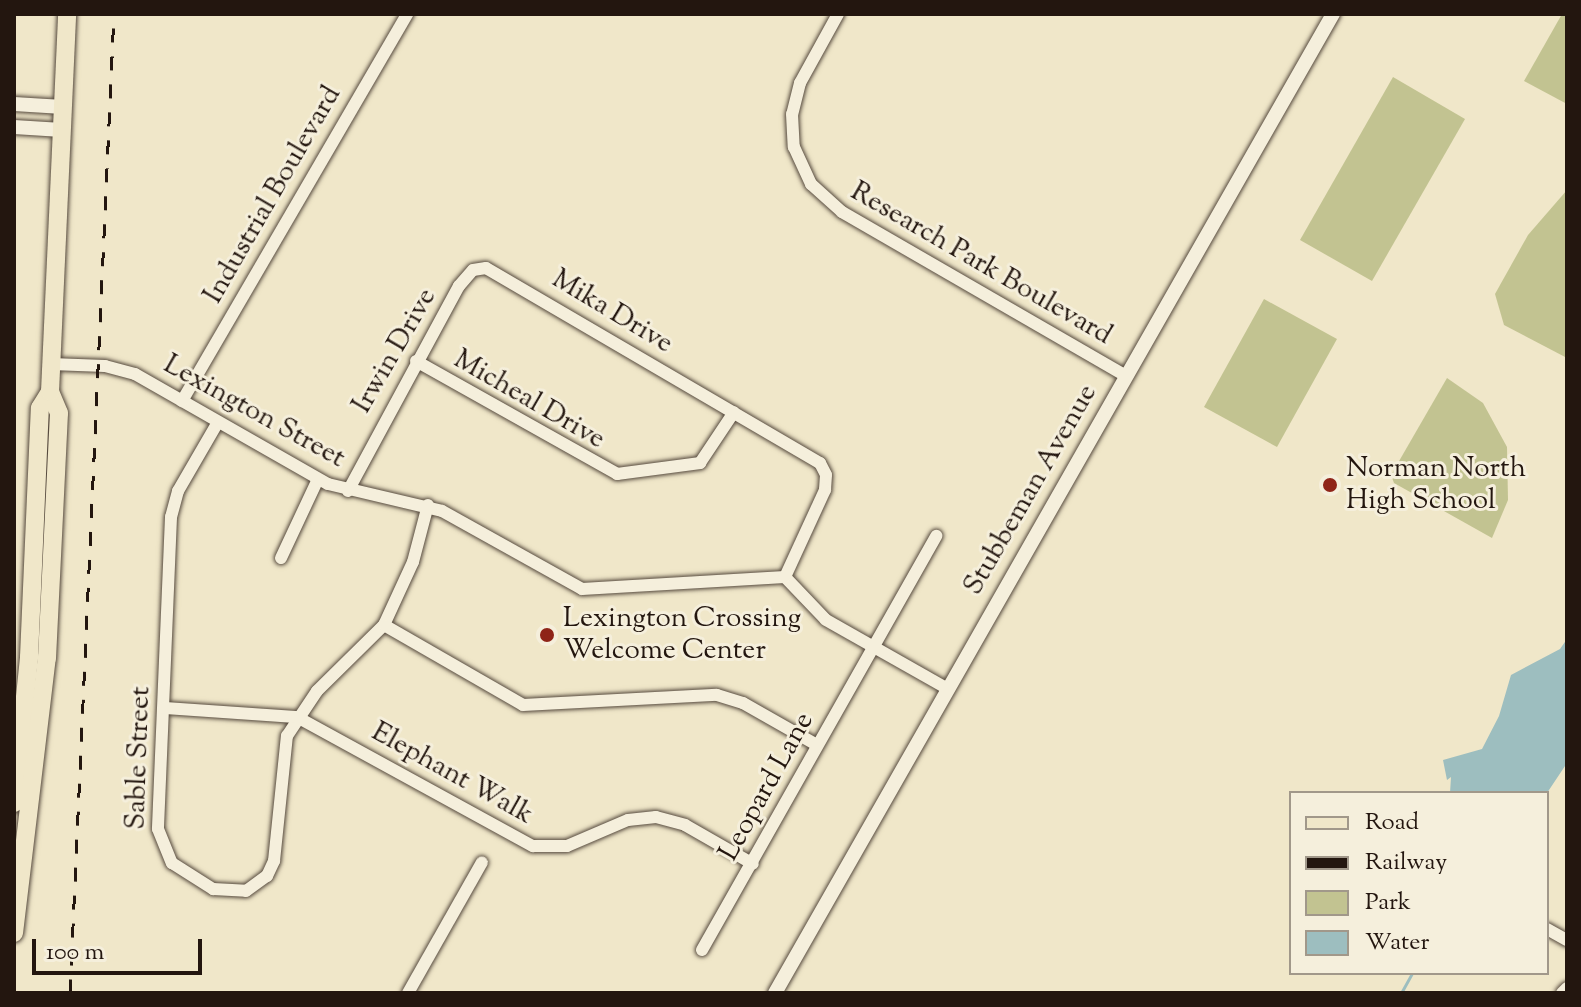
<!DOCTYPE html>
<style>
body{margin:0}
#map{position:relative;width:1581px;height:1007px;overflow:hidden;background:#f0e7c9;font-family:"Sorts Mill Goudy",serif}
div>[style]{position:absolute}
.green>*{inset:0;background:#c2c391}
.water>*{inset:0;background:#9dbebf}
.stream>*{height:3px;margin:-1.5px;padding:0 1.5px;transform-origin:1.5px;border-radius:1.5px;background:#9dbebf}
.roads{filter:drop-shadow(0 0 2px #564a3e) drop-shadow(0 0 2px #564a3e)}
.minor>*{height:12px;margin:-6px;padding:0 6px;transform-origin:6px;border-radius:6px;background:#f5efdc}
.tertiary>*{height:14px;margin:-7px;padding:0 7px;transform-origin:7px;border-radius:7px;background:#f5efdc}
.primary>*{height:18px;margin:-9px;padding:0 9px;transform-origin:9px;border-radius:9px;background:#f0e7c9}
.rail>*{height:3px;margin-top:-1.5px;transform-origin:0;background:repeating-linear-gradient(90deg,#23160f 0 14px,transparent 0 28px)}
.dots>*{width:22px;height:22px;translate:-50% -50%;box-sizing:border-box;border:4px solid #f5efdc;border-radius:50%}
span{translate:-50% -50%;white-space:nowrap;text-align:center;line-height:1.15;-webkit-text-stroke:6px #f5efdc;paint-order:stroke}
.street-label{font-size:28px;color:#23160f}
.poi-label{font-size:28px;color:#23160f}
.left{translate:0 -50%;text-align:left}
.frame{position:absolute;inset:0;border:16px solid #23160f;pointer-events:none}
.legend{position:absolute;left:1289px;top:791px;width:260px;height:184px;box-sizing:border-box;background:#f5efdc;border:2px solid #a1988a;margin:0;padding:10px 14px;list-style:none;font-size:24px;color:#23160f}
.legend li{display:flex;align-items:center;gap:16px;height:40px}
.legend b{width:40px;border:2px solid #a1988a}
.scale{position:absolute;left:32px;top:939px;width:170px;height:36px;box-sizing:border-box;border:4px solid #23160f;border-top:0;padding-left:10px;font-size:24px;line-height:28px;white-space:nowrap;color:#23160f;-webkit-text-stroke:6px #f5efdc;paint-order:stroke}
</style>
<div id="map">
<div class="green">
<i style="clip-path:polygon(1562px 14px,1567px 14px,1567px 104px,1524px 81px)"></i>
<i style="clip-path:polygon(1393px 77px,1465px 119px,1372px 281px,1300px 240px)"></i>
<i style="clip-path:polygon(1567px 190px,1567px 358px,1504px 325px,1495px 294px,1528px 235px)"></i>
<i style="clip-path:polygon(1264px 299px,1337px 339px,1277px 447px,1204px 407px)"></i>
<i style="clip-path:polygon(1447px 378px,1483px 403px,1507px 447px,1508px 500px,1492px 538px,1394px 483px,1391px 475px)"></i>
</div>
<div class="water">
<i style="clip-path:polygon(1567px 639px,1567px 763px,1547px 793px,1450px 793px,1451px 777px,1447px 780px,1443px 760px,1482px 749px,1499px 716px,1511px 675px,1560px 649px)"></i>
</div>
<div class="stream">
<i style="left:1401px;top:993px;width:23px;rotate:-61deg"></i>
</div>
<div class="roads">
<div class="minor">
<i style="left:838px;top:14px;width:79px;rotate:118.8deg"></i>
<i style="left:800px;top:83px;width:32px;rotate:104deg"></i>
<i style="left:792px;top:114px;width:33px;rotate:87deg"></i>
<i style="left:794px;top:147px;width:41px;rotate:65.3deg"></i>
<i style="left:811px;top:184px;width:42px;rotate:42.1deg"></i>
<i style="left:842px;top:212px;width:328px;rotate:30deg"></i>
<i style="left:416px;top:361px;width:231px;rotate:29.3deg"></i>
<i style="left:617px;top:474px;width:84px;rotate:-7.5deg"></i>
<i style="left:700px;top:463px;width:61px;rotate:-56.3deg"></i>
<i style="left:51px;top:364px;width:54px;rotate:2.1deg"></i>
<i style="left:105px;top:366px;width:31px;rotate:15deg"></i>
<i style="left:135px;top:374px;width:222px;rotate:29.7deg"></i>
<i style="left:328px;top:484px;width:117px;rotate:13.3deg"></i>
<i style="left:442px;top:511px;width:160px;rotate:29.1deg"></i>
<i style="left:582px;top:589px;width:203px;rotate:-3.4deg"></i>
<i style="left:785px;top:577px;width:59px;rotate:46.4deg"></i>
<i style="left:826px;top:620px;width:140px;rotate:29.5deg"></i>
<i style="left:182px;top:401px;width:448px;rotate:-59.8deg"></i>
<i style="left:218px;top:422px;width:80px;rotate:120.1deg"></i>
<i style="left:178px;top:491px;width:27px;rotate:105deg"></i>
<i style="left:171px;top:517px;width:312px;rotate:92.4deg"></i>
<i style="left:158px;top:829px;width:37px;rotate:68deg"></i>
<i style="left:172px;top:863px;width:49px;rotate:32.4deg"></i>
<i style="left:213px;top:889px;width:33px;rotate:3deg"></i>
<i style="left:246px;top:891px;width:26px;rotate:-36deg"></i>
<i style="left:267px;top:876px;width:17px;rotate:-65deg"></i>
<i style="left:274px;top:861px;width:126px;rotate:-84.1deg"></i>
<i style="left:287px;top:736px;width:54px;rotate:-56.3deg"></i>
<i style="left:317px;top:691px;width:94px;rotate:-44.6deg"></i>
<i style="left:384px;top:625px;width:69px;rotate:-65.3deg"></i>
<i style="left:413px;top:562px;width:59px;rotate:-75.3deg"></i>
<i style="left:348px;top:491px;width:233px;rotate:-61.6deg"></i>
<i style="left:459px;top:286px;width:21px;rotate:-49deg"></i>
<i style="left:473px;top:270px;width:13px;rotate:-9deg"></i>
<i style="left:486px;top:268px;width:387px;rotate:30.3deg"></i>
<i style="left:820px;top:463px;width:13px;rotate:63deg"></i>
<i style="left:826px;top:475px;width:15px;rotate:94deg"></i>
<i style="left:825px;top:490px;width:96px;rotate:114.7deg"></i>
<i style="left:281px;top:558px;width:87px;rotate:-64.9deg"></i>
<i style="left:384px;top:625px;width:160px;rotate:29.9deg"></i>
<i style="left:523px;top:705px;width:194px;rotate:-3deg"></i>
<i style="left:717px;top:695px;width:27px;rotate:17deg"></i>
<i style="left:743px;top:703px;width:85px;rotate:29.6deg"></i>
<i style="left:164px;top:708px;width:133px;rotate:3.9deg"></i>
<i style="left:297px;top:717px;width:269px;rotate:28.7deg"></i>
<i style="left:533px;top:846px;width:34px"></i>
<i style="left:567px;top:846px;width:66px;rotate:-23.1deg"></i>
<i style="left:628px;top:820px;width:28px;rotate:-6deg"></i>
<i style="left:656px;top:817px;width:30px;rotate:15deg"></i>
<i style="left:685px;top:825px;width:78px;rotate:29.8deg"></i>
<i style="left:1547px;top:929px;width:23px;rotate:29deg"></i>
<i style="left:702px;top:950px;width:476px;rotate:-60.5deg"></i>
<i style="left:408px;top:993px;width:150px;rotate:-60.5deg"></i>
<i style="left:1562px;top:993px;width:7px;rotate:-45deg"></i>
</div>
<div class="tertiary">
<i style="left:14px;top:104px;width:49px;rotate:3.5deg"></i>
<i style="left:14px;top:127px;width:48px;rotate:3.6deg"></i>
<i style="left:775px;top:993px;width:1127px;rotate:-60.32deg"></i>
</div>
<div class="primary">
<i style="left:14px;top:803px;width:147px;rotate:-84.1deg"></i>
<i style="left:29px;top:657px;width:249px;rotate:-87.5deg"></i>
<i style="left:40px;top:408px;width:19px;rotate:-58deg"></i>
<i style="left:14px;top:933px;width:277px;rotate:-83.2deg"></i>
<i style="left:47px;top:658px;width:245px;rotate:-87.2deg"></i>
<i style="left:59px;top:413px;width:23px;rotate:-113deg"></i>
<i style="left:50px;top:392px;width:378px;rotate:-87.4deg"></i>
</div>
</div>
<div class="rail">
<i style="left:70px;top:993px;width:980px;rotate:-87.43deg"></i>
</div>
<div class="dots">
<i style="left:1330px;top:485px;background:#8f2418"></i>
<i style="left:547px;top:635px;background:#8f2418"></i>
</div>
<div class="street-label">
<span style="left:273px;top:195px;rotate:-60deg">Industrial Boulevard</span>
<span style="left:981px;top:264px;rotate:30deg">Research Park Boulevard</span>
<span style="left:612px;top:312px;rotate:31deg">Mika Drive</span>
<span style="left:395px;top:351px;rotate:-60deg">Irwin Drive</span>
<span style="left:529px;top:400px;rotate:30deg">Micheal Drive</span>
<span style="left:254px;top:412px;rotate:29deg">Lexington Street</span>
<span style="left:1031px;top:490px;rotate:-60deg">Stubbeman Avenue</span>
<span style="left:139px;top:758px;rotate:-88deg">Sable Street</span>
<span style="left:452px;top:774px;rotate:29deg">Elephant Walk</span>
<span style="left:767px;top:787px;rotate:-61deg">Leopard Lane</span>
</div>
<div class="poi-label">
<span class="left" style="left:1346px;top:485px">Norman North<br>High School</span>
<span class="left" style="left:563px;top:635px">Lexington Crossing<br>Welcome Center</span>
</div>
<div class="frame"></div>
<ul class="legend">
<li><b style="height:10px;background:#f0e7c9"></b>Road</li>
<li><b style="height:10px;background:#23160f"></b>Railway</li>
<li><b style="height:22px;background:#c2c391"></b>Park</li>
<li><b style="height:22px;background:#9dbebf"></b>Water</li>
</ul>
<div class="scale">100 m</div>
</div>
